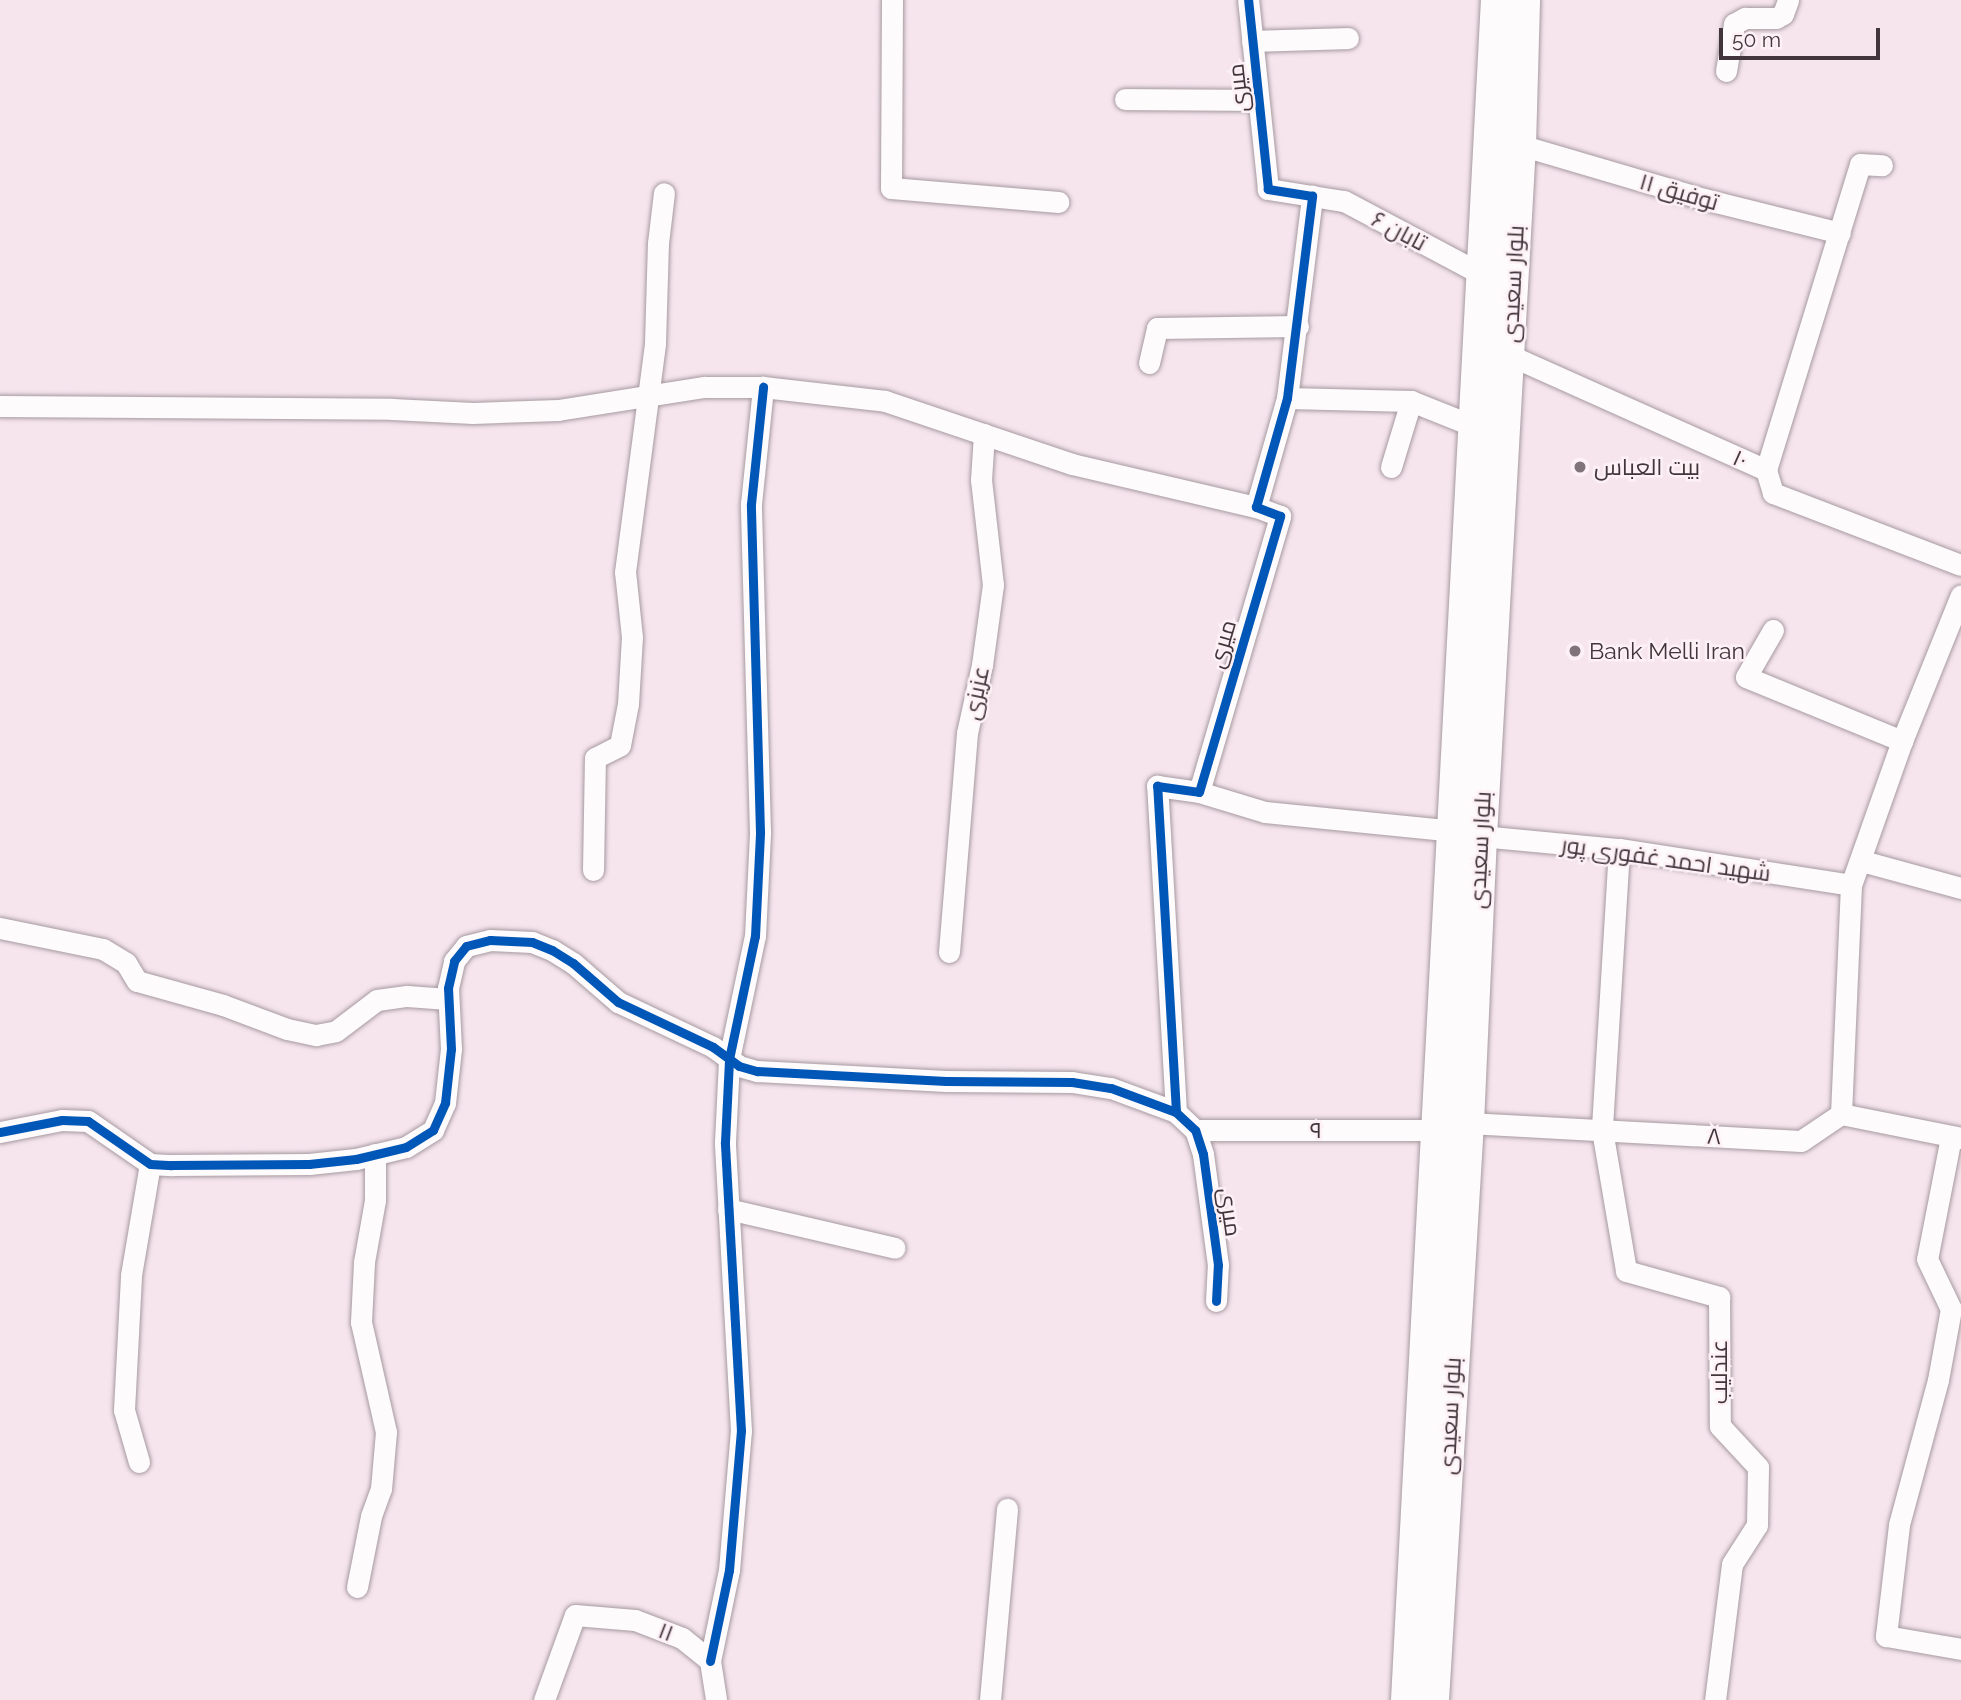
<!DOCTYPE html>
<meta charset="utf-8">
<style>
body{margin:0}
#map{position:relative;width:1961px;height:1700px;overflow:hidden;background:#f6e5ed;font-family:Raleway,Cairo,sans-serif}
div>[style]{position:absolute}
.roads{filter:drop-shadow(0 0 2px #a79aa1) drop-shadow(0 0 2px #a79aa1)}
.street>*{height:21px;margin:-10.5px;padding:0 10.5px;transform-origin:10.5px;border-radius:10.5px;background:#fefbfc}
.secondary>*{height:32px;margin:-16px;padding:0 16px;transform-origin:16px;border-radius:16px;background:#fefbfc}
.cycleway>*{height:9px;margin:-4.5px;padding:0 4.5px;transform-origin:4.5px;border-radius:4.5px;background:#0057b8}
.dots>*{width:19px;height:19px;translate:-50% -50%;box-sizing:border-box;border:4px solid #fdf1f6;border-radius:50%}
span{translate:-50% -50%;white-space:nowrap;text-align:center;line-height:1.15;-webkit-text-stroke:5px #fdf1f6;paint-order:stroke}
.street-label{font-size:23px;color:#42363c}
.poi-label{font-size:23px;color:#42363c}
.left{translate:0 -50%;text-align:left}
.scale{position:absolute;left:1719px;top:28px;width:161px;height:32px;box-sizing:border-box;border:4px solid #42363c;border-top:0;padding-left:9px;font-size:21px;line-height:24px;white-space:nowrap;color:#42363c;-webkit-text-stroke:5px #fdf1f6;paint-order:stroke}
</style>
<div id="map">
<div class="roads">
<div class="street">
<i style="left:892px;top:0;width:188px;rotate:90.3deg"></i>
<i style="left:891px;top:188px;width:168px;rotate:4.8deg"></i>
<i style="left:1252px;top:41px;width:96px;rotate:-1.8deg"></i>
<i style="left:1726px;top:71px;width:48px;rotate:-80.3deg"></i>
<i style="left:1734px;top:24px;width:13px;rotate:-29deg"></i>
<i style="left:1745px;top:18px;width:31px"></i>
<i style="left:1776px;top:18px;width:8px;rotate:-30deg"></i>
<i style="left:1783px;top:14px;width:15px;rotate:-70deg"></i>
<i style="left:1125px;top:99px;width:133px;rotate:0.4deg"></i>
<i style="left:1520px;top:145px;width:192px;rotate:16.4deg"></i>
<i style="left:1704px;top:199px;width:140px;rotate:14deg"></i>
<i style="left:1312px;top:196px;width:32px;rotate:9deg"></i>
<i style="left:1344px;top:201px;width:157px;rotate:28deg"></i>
<i style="left:1509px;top:355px;width:282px;rotate:24.1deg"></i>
<i style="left:1766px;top:470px;width:24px;rotate:73deg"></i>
<i style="left:1773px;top:493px;width:201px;rotate:21deg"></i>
<i style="left:1149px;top:363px;width:36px;rotate:-77deg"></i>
<i style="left:1157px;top:328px;width:141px;rotate:-0.8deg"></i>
<i style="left:1287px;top:398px;width:124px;rotate:1.4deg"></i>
<i style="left:1411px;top:401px;width:70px;rotate:21.8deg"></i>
<i style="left:0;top:406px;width:392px;rotate:0.4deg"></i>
<i style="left:392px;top:409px;width:81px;rotate:2.8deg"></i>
<i style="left:473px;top:413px;width:85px;rotate:-2deg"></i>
<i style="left:558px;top:410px;width:148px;rotate:-9deg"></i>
<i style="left:704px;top:387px;width:59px"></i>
<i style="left:763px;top:387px;width:123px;rotate:6.5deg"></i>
<i style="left:885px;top:401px;width:197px;rotate:18.6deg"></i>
<i style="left:1072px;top:464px;width:189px;rotate:13.2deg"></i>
<i style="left:1391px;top:467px;width:69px;rotate:-73.1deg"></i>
<i style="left:1766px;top:470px;width:320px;rotate:-72.9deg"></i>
<i style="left:1860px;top:164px;width:22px;rotate:3deg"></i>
<i style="left:1773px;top:630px;width:54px;rotate:119.9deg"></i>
<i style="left:1746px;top:677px;width:169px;rotate:22.3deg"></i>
<i style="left:1902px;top:741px;width:153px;rotate:109.5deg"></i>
<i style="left:1851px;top:885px;width:229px;rotate:92.5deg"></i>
<i style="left:1902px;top:741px;width:157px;rotate:-68deg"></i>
<i style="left:1199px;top:792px;width:69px;rotate:16.9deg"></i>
<i style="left:1265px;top:812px;width:191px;rotate:5.7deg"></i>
<i style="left:1481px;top:836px;width:139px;rotate:5.4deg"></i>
<i style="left:1619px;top:849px;width:235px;rotate:8.8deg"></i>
<i style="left:1619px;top:849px;width:282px;rotate:93.5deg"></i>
<i style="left:1602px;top:1130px;width:143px;rotate:80.3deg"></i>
<i style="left:1626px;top:1271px;width:97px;rotate:15.6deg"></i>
<i style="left:1719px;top:1297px;width:129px;rotate:89.6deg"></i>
<i style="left:1720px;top:1426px;width:56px;rotate:47.2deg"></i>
<i style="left:1758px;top:1467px;width:58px;rotate:91deg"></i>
<i style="left:1757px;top:1525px;width:46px;rotate:122.7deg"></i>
<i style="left:1732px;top:1564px;width:137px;rotate:97.1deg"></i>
<i style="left:1862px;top:861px;width:103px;rotate:15.3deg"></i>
<i style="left:593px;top:870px;width:112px;rotate:-89deg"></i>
<i style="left:595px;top:758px;width:28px;rotate:-27deg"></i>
<i style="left:620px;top:745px;width:42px;rotate:-79deg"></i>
<i style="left:628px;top:704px;width:67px;rotate:-86.6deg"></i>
<i style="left:632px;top:637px;width:65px;rotate:-96.1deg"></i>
<i style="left:625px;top:572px;width:231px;rotate:-82.5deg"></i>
<i style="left:655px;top:343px;width:100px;rotate:-88.3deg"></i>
<i style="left:658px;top:243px;width:50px;rotate:-83.2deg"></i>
<i style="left:0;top:928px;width:105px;rotate:11.5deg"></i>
<i style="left:103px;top:949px;width:27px;rotate:31deg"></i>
<i style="left:126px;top:963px;width:21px;rotate:59deg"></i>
<i style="left:137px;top:981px;width:89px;rotate:15.6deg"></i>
<i style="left:223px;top:1005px;width:68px;rotate:20.6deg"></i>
<i style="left:287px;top:1029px;width:30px;rotate:12deg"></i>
<i style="left:316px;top:1035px;width:20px;rotate:-11deg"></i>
<i style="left:336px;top:1031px;width:51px;rotate:-37.1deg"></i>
<i style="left:377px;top:1000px;width:30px;rotate:-8deg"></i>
<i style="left:407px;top:996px;width:41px;rotate:4.2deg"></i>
<i style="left:949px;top:952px;width:220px;rotate:-85.3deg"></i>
<i style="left:967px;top:733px;width:70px;rotate:-77.6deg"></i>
<i style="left:982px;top:665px;width:81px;rotate:-82.2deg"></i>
<i style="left:993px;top:585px;width:106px;rotate:-96.5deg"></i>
<i style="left:981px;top:480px;width:46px;rotate:-86.3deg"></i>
<i style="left:1468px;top:1123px;width:333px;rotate:3.1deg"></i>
<i style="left:1801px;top:1141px;width:48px;rotate:-34deg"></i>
<i style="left:1841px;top:1114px;width:122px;rotate:11.3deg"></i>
<i style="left:1195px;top:1130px;width:243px"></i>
<i style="left:0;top:1132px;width:63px;rotate:-11deg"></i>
<i style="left:62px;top:1120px;width:26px;rotate:2deg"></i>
<i style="left:88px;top:1121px;width:75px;rotate:34.7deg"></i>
<i style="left:150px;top:1164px;width:22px;rotate:3deg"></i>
<i style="left:172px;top:1165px;width:137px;rotate:-0.4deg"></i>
<i style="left:309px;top:1164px;width:47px;rotate:-6.1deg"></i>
<i style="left:356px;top:1159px;width:51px;rotate:-13.5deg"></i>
<i style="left:406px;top:1147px;width:32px;rotate:-32deg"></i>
<i style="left:433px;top:1130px;width:30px;rotate:-66deg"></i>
<i style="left:445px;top:1103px;width:54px;rotate:-83.7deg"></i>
<i style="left:451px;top:1049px;width:61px;rotate:-92.8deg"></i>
<i style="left:448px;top:988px;width:28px;rotate:-77deg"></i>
<i style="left:454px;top:961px;width:19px;rotate:-51deg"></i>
<i style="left:466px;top:946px;width:25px;rotate:-14deg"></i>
<i style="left:490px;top:940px;width:42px;rotate:2.7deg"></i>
<i style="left:532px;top:942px;width:22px;rotate:22deg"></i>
<i style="left:552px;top:950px;width:25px;rotate:32deg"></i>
<i style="left:573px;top:963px;width:60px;rotate:40.9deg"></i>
<i style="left:618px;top:1002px;width:105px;rotate:25.3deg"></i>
<i style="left:713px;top:1047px;width:32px;rotate:36deg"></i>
<i style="left:739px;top:1066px;width:19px;rotate:16deg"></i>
<i style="left:757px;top:1071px;width:189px;rotate:3deg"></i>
<i style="left:946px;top:1081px;width:126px;rotate:0.5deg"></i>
<i style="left:1072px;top:1082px;width:39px;rotate:9deg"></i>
<i style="left:1111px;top:1088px;width:69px;rotate:20.3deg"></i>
<i style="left:1951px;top:1137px;width:124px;rotate:101.1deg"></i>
<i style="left:1927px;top:1259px;width:55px;rotate:64.4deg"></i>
<i style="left:1951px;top:1309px;width:72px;rotate:100.4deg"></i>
<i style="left:1938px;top:1380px;width:150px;rotate:105.1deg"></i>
<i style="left:1899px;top:1525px;width:112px;rotate:96.7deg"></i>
<i style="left:1886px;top:1636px;width:76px;rotate:9.8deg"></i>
<i style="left:728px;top:1209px;width:171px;rotate:13.1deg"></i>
<i style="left:1216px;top:1301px;width:36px;rotate:-87deg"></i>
<i style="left:1218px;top:1265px;width:112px;rotate:-97.7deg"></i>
<i style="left:1203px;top:1154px;width:25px;rotate:-108deg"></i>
<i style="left:1195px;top:1130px;width:26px;rotate:-137deg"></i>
<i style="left:1176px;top:1112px;width:327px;rotate:-93.3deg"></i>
<i style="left:1157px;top:786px;width:42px;rotate:8.1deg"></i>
<i style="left:1199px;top:792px;width:288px;rotate:-73.6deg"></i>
<i style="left:1280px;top:516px;width:26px;rotate:-159deg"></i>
<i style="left:1256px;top:507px;width:113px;rotate:-74.1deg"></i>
<i style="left:1287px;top:398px;width:204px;rotate:-82.9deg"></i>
<i style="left:1312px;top:196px;width:45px;rotate:-171deg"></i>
<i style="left:1268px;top:189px;width:190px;rotate:-96deg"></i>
<i style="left:139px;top:1462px;width:54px;rotate:-106.1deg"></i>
<i style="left:124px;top:1410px;width:135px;rotate:-87deg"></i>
<i style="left:131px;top:1275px;width:113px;rotate:-80.3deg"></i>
<i style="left:357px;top:1587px;width:72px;rotate:-78.8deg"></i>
<i style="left:371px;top:1516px;width:29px;rotate:-70deg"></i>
<i style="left:381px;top:1489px;width:57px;rotate:-85deg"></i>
<i style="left:386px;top:1432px;width:113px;rotate:-102.8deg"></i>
<i style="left:361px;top:1322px;width:60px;rotate:-87.1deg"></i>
<i style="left:364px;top:1262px;width:63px;rotate:-79.9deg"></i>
<i style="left:375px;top:1200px;width:46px;rotate:-90deg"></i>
<i style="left:710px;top:1661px;width:93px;rotate:-78.2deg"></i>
<i style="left:729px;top:1570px;width:140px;rotate:-85.1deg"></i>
<i style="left:741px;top:1431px;width:289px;rotate:-93.2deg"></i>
<i style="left:725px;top:1142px;width:83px;rotate:-87.2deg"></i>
<i style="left:729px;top:1059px;width:126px;rotate:-78.1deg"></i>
<i style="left:755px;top:936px;width:104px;rotate:-87.2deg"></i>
<i style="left:760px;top:832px;width:328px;rotate:-91.6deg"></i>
<i style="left:751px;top:504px;width:118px;rotate:-84.1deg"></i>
<i style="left:544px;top:1700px;width:90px;rotate:-70deg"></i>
<i style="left:575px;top:1615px;width:60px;rotate:4.8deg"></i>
<i style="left:635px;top:1620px;width:50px;rotate:21deg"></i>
<i style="left:682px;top:1638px;width:36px;rotate:39deg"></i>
<i style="left:710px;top:1661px;width:39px;rotate:81deg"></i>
<i style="left:990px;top:1700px;width:192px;rotate:-84.9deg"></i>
</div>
<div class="secondary">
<i style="left:1407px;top:1700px;width:1702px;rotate:-86.97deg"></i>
<i style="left:1433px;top:1700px;width:578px;rotate:-86.53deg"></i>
<i style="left:1468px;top:1123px;width:287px;rotate:-87.4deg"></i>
<i style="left:1481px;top:836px;width:692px;rotate:-86.77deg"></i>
<i style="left:1520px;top:145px;width:145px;rotate:-88.4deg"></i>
</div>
</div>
<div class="cycleway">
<i style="left:0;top:1132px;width:63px;rotate:-11deg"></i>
<i style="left:62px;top:1120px;width:26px;rotate:2deg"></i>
<i style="left:88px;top:1121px;width:75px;rotate:34.7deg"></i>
<i style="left:150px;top:1164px;width:22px;rotate:3deg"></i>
<i style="left:172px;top:1165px;width:137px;rotate:-0.4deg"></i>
<i style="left:309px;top:1164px;width:47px;rotate:-6.1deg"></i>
<i style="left:356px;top:1159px;width:51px;rotate:-13.5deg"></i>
<i style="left:406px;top:1147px;width:32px;rotate:-32deg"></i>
<i style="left:433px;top:1130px;width:30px;rotate:-66deg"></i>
<i style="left:445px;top:1103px;width:54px;rotate:-83.7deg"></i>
<i style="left:451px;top:1049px;width:61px;rotate:-92.8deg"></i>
<i style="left:448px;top:988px;width:28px;rotate:-77deg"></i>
<i style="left:454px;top:961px;width:19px;rotate:-51deg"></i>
<i style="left:466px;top:946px;width:25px;rotate:-14deg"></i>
<i style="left:490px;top:940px;width:42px;rotate:2.7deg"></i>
<i style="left:532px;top:942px;width:22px;rotate:22deg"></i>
<i style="left:552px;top:950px;width:25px;rotate:32deg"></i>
<i style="left:573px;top:963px;width:60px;rotate:40.9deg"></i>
<i style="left:618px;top:1002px;width:105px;rotate:25.3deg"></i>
<i style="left:713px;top:1047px;width:32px;rotate:36deg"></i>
<i style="left:739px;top:1066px;width:19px;rotate:16deg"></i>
<i style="left:757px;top:1071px;width:189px;rotate:3deg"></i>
<i style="left:946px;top:1081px;width:126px;rotate:0.5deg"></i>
<i style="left:1072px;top:1082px;width:39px;rotate:9deg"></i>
<i style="left:1111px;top:1088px;width:69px;rotate:20.3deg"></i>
<i style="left:1216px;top:1301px;width:36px;rotate:-87deg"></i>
<i style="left:1218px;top:1265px;width:112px;rotate:-97.7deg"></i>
<i style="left:1203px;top:1154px;width:25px;rotate:-108deg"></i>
<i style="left:1195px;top:1130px;width:26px;rotate:-137deg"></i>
<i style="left:1176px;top:1112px;width:327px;rotate:-93.3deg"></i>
<i style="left:1157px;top:786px;width:42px;rotate:8.1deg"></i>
<i style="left:1199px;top:792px;width:288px;rotate:-73.6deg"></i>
<i style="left:1280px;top:516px;width:26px;rotate:-159deg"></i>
<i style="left:1256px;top:507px;width:113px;rotate:-74.1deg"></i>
<i style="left:1287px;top:398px;width:204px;rotate:-82.9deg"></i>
<i style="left:1312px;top:196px;width:45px;rotate:-171deg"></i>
<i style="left:1268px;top:189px;width:190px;rotate:-96deg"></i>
<i style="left:710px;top:1661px;width:93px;rotate:-78.2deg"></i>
<i style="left:729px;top:1570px;width:140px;rotate:-85.1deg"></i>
<i style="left:741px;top:1431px;width:289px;rotate:-93.2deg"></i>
<i style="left:725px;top:1142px;width:83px;rotate:-87.2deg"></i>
<i style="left:729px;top:1059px;width:126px;rotate:-78.1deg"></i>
<i style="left:755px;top:936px;width:104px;rotate:-87.2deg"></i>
<i style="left:760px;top:832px;width:328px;rotate:-91.6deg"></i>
<i style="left:751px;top:504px;width:118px;rotate:-84.1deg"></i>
</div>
<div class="dots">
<i style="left:1580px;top:467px;background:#81737a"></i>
<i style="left:1575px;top:651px;background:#81737a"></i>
</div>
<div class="street-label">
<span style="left:1238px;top:88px;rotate:-96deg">میری</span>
<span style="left:1679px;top:192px;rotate:16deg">توفیق ۱۱</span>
<span style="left:1399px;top:231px;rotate:28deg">تابان ۶</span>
<span style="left:1513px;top:284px;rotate:-87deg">بلوار سعیدی</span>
<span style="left:1740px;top:459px;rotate:24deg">۱۰</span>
<span style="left:1222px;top:644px;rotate:-74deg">میری</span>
<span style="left:976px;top:693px;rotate:-78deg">عزیزی</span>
<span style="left:1480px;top:850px;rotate:-87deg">بلوار سعیدی</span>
<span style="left:1666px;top:859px;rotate:8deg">شهید احمد غفوری پور</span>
<span style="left:1316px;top:1130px">۹</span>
<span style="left:1714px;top:1136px;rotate:3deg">۸</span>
<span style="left:1230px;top:1212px;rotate:82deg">میری</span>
<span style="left:1719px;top:1372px;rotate:-90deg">عندلیب</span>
<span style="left:1450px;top:1416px;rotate:-87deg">بلوار سعیدی</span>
<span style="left:666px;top:1632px;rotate:21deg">۱۱</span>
</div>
<div class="poi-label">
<span class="left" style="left:1594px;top:467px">بیت العباس</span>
<span class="left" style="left:1589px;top:651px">Bank Melli Iran</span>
</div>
<div class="scale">50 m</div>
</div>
